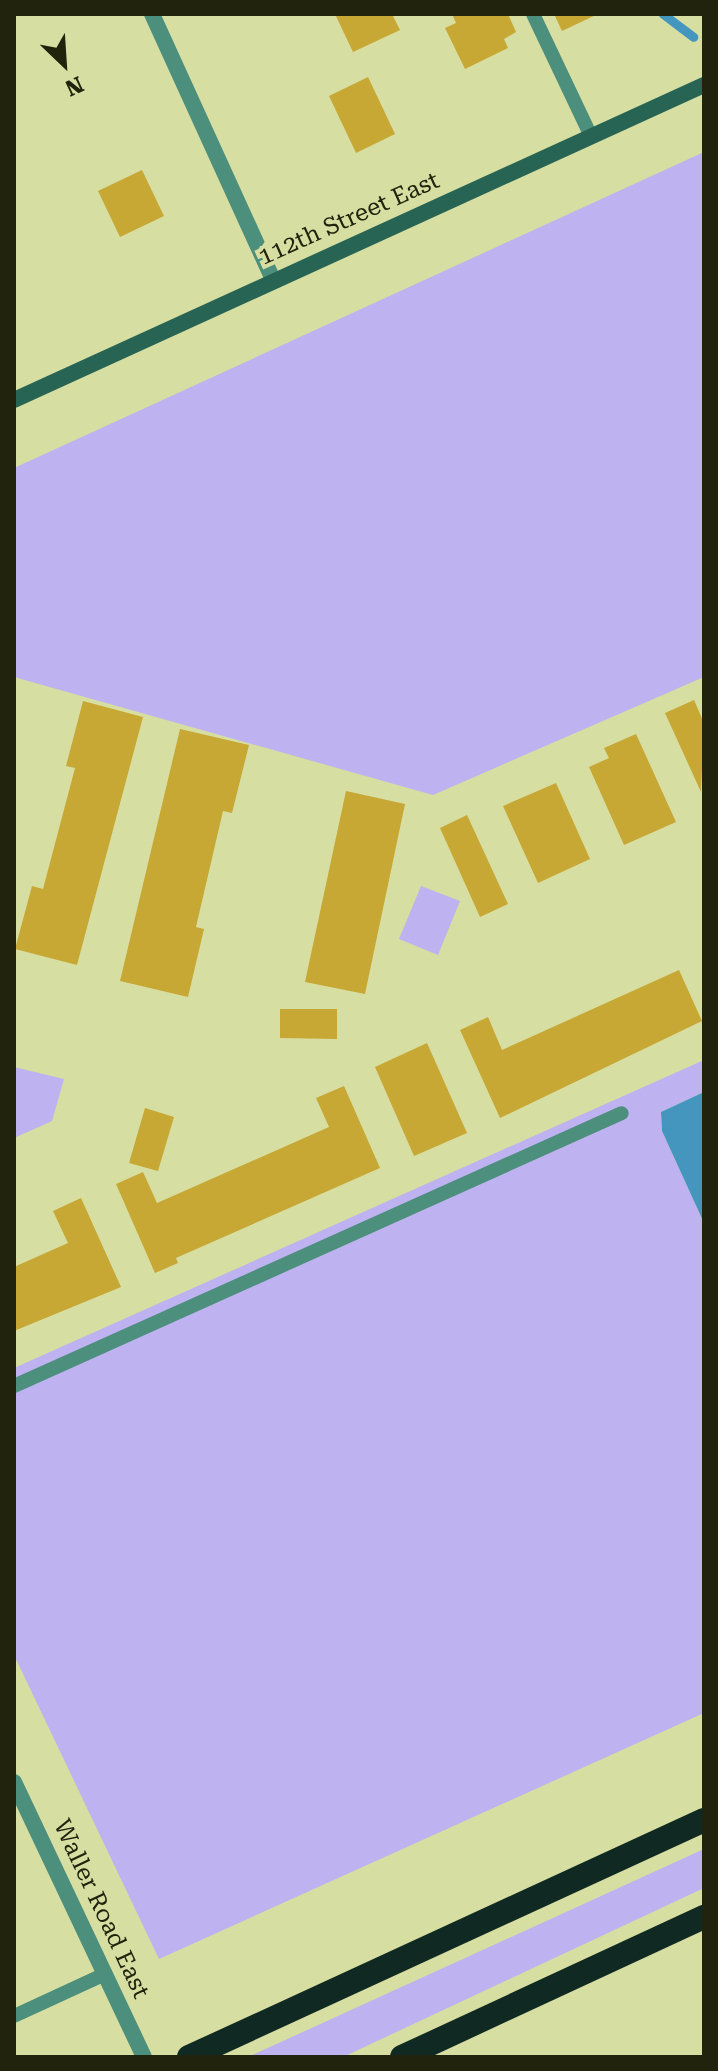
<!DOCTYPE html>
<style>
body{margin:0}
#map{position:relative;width:718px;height:2071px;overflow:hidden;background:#d7dea2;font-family:"Roboto Serif",serif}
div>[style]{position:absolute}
.green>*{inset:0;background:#beb2f0}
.water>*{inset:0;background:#4596bf}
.stream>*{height:9px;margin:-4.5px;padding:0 4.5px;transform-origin:4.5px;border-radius:4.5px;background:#4596bf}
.building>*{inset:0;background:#c7a835}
.service>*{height:14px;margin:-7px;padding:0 7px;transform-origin:7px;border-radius:7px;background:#4c8f7c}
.minor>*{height:16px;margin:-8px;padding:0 8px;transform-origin:8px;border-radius:8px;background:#4c8f7c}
.tertiary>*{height:16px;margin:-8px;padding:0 8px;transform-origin:8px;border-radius:8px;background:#4c8f7c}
.secondary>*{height:16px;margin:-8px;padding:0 8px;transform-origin:8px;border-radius:8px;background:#276454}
.motorway>*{height:24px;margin:-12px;padding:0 12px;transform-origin:12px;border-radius:12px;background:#102922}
span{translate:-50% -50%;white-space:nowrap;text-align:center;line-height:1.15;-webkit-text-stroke:8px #d7dea2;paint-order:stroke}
.street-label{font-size:24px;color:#21230c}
.frame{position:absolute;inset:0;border:16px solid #21230c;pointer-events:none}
.north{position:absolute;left:24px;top:24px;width:80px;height:80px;-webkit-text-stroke:6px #d7dea2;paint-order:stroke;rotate:155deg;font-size:22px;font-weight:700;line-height:32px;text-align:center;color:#21230c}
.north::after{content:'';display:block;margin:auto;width:28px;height:36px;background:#21230c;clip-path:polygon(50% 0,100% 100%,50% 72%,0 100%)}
</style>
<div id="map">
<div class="green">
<i style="clip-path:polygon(704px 152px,704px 677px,433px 795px,14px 677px,14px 468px)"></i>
<i style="clip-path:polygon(421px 886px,460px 901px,438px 955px,399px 939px)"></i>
<i style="clip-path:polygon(704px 1060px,704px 1092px,661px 1112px,662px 1131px,704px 1223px,704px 1713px,159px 1959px,14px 1655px,14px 1368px)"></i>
<i style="clip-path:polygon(14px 1067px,64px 1079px,52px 1121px,14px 1138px)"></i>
<i style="clip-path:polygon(704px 1849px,704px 1888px,343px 2057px,248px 2057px)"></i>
</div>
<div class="water">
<i style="clip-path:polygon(704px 1092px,704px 1223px,662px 1131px,661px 1112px)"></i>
</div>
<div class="stream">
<i style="left:663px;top:14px;width:38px;rotate:37deg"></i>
</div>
<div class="building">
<i style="clip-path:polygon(335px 14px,392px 14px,400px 30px,353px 52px)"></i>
<i style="clip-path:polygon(452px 14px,508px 14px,516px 32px,504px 39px,508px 48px,465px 69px,445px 28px,456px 23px)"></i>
<i style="clip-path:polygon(554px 14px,598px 14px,562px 31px)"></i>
<i style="clip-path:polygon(368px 77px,395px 134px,356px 153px,329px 96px)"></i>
<i style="clip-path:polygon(142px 170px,164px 216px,120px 237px,98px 191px)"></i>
<i style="clip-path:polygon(694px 700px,704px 723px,701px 792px,665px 713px)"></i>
<i style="clip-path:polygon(83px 701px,143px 717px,77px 965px,15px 949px,32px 886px,43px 889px,75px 768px,66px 766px)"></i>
<i style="clip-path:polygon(180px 729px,249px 745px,232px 813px,223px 811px,196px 927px,204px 929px,188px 997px,120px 981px)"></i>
<i style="clip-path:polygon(636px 734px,676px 822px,624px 845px,589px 767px,609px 758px,604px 748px)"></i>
<i style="clip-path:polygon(556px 783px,590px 859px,538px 883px,503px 806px)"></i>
<i style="clip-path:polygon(346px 791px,405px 804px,365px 994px,305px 982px)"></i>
<i style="clip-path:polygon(467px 815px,508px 904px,480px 917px,440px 828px)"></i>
<i style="clip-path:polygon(679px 970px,702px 1021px,500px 1118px,460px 1030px,488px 1017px,502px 1050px)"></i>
<i style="clip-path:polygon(280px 1009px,337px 1009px,337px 1039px,280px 1038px)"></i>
<i style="clip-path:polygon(427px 1043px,467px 1133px,414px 1156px,375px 1067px)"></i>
<i style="clip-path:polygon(344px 1086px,380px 1168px,176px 1258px,178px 1263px,155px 1273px,116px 1184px,143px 1172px,157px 1203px,329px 1127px,316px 1098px)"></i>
<i style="clip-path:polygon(145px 1108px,174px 1117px,158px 1171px,129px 1163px)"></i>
<i style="clip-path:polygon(81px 1198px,121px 1287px,14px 1331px,14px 1267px,68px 1243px,53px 1211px)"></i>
</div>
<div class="service">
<i style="left:533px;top:14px;width:135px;rotate:64.6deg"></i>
<i style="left:14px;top:1386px;width:666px;rotate:-24.18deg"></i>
<i style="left:14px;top:2016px;width:100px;rotate:-24.8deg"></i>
</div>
<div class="minor">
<i style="left:152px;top:14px;width:292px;rotate:65.5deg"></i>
</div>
<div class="tertiary">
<i style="left:14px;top:1782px;width:304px;rotate:64.7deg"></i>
</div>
<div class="secondary">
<i style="left:14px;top:400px;width:759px;rotate:-24.54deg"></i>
</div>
<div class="motorway">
<i style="left:189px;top:2057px;width:567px;rotate:-24.71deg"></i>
<i style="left:402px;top:2057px;width:333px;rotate:-24.9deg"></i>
</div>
<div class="street-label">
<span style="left:349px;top:219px;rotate:-24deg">112th Street East</span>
<span style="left:101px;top:1909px;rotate:65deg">Waller Road East</span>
</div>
<div class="frame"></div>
<div class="north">N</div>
</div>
